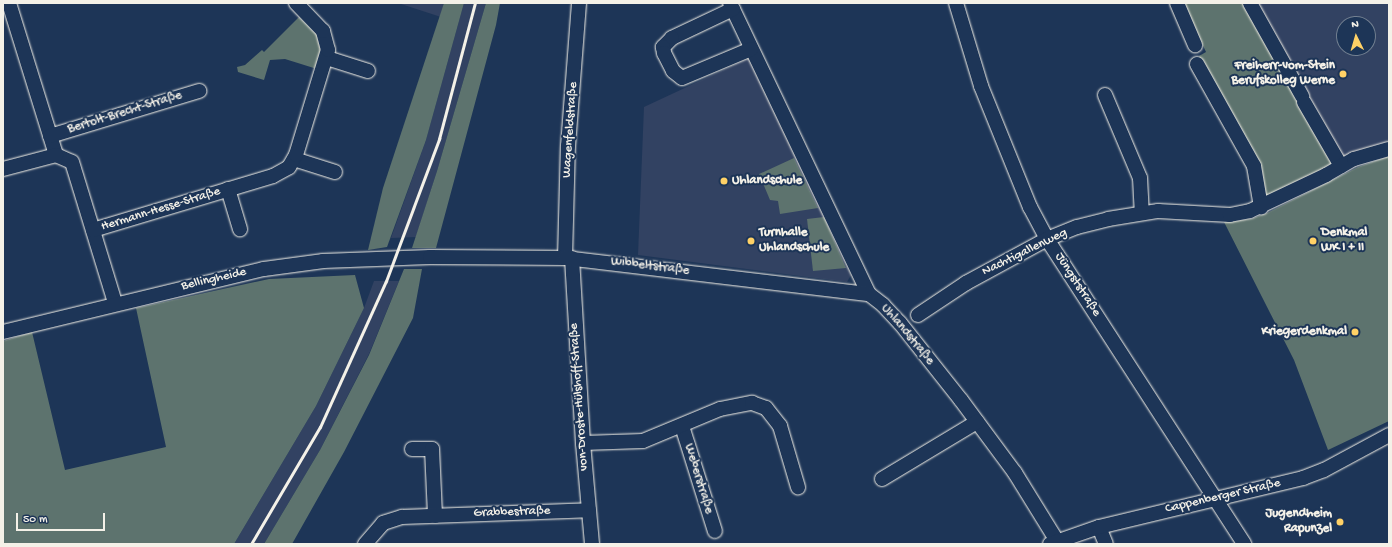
<!DOCTYPE html>
<meta charset="utf-8">
<style>
body{margin:0}
#map{position:relative;width:1392px;height:547px;overflow:hidden;background:#1d3557;font-family:"Gochi Hand",sans-serif}
div>[style]{position:absolute}
.built>*{inset:0;background:#324262}
.green>*{inset:0;background:#5d736e}
.roads{filter:drop-shadow(0 0 1px #f4f1e8) drop-shadow(0 0 1px #f4f1e8)}
.minor>*{height:14px;margin:-7px;padding:0 7px;transform-origin:7px;border-radius:7px;background:#1d3557}
.rail>*{height:3px;margin:-1.5px;padding:0 1.5px;transform-origin:1.5px;border-radius:1.5px;background:#f4f1e8}
.dots>*{width:11px;height:11px;translate:-50% -50%;box-sizing:border-box;border:2px solid #1d3557;border-radius:50%}
span{translate:-50% -50%;white-space:nowrap;text-align:center;line-height:1.15;-webkit-text-stroke:4px #1d3557;paint-order:stroke}
.poi-label{font-size:13px;color:#f4f1e8;font-weight:700}
.right{translate:-100% -50%;text-align:right}
.left{translate:0 -50%;text-align:left}
.street-label{font-size:13px;color:#f4f1e8}
.frame{position:absolute;inset:0;border:4px solid #f4f1e8;pointer-events:none}
.north{position:absolute;left:1336px;top:16px;width:40px;height:40px;box-sizing:border-box;background:#1d3557;border:1px solid #738091;border-radius:50%;rotate:355deg;font-size:11px;font-weight:700;line-height:16px;text-align:center;color:#f4f1e8}
.north::after{content:'';display:block;margin:auto;width:14px;height:18px;background:#ffd166;clip-path:polygon(50% 0,100% 100%,50% 72%,0 100%)}
.scale{position:absolute;left:16px;top:513px;width:89px;height:18px;box-sizing:border-box;border:2px solid #f4f1e8;border-top:0;padding-left:5px;font-size:12px;line-height:14px;white-space:nowrap;color:#f4f1e8;-webkit-text-stroke:3px #1d3557;paint-order:stroke}
</style>
<div id="map">
<div class="built">
<i style="clip-path:polygon(398px 3px,444px 3px,441px 17px)"></i>
<i style="clip-path:polygon(464px 3px,486px 3px,437px 171px,416px 237px,391px 238px,426px 140px)"></i>
<i style="clip-path:polygon(evenodd,1257px 3px,1389px 3px,1389px 143px,1343px 156px,1257px 3px,1344px 24px,1368px 24px,1368px 48px,1344px 48px,1344px 24px)"></i>
<i style="clip-path:polygon(749px 58px,851px 275px,847px 282px,638px 255px,644px 107px)"></i>
<i style="clip-path:polygon(374px 281px,399px 281px,369px 354px,320px 450px,264px 544px,234px 544px,316px 406px,364px 308px)"></i>
</div>
<div class="green">
<i style="clip-path:polygon(444px 3px,464px 3px,426px 140px,387px 247px,368px 250px,383px 188px)"></i>
<i style="clip-path:polygon(486px 3px,500px 3px,496px 25px,436px 248px,412px 248px,437px 171px)"></i>
<i style="clip-path:polygon(1183px 3px,1250px 3px,1341px 166px,1264px 201px,1258px 165px,1199px 56px,1206px 52px)"></i>
<i style="clip-path:polygon(299px 17px,320px 38px,321px 49px,317px 69px,285px 59px,270px 60px,264px 80px,238px 72px,237px 67px,245px 65px,262px 50px,264px 52px)"></i>
<i style="clip-path:polygon(1389px 156px,1389px 421px,1328px 450px,1294px 360px,1224px 222px,1251px 219px,1267px 213px,1358px 167px)"></i>
<i style="clip-path:polygon(794px 158px,818px 208px,780px 214px,778px 201px,770px 200px,759px 174px)"></i>
<i style="clip-path:polygon(824px 217px,846px 268px,813px 271px,807px 219px)"></i>
<i style="clip-path:polygon(404px 269px,422px 269px,413px 318px,344px 452px,292px 544px,264px 544px,320px 450px,369px 355px)"></i>
<i style="clip-path:polygon(355px 275px,364px 308px,316px 406px,234px 544px,3px 544px,3px 341px,32px 332px,65px 470px,166px 447px,136px 308px,269px 279px)"></i>
</div>
<div class="roads">
<div class="minor">
<i style="left:9px;top:3px;width:159px;rotate:72.8deg"></i>
<i style="left:56px;top:155px;width:17px;rotate:24deg"></i>
<i style="left:72px;top:162px;width:147px;rotate:73deg"></i>
<i style="left:730px;top:3px;width:322px;rotate:64.5deg"></i>
<i style="left:869px;top:294px;width:18px;rotate:38deg"></i>
<i style="left:883px;top:305px;width:25px;rotate:47deg"></i>
<i style="left:900px;top:323px;width:98px;rotate:51.6deg"></i>
<i style="left:961px;top:400px;width:91px;rotate:53.5deg"></i>
<i style="left:1015px;top:473px;width:80px;rotate:58.3deg"></i>
<i style="left:956px;top:3px;width:87px;rotate:73.2deg"></i>
<i style="left:981px;top:86px;width:131px;rotate:68deg"></i>
<i style="left:1030px;top:207px;width:36px;rotate:62deg"></i>
<i style="left:1047px;top:239px;width:363px;rotate:57.1deg"></i>
<i style="left:1177px;top:3px;width:46px;rotate:66.8deg"></i>
<i style="left:1250px;top:3px;width:107px;rotate:60.8deg"></i>
<i style="left:733px;top:9px;width:68px;rotate:154.6deg"></i>
<i style="left:672px;top:38px;width:13px;rotate:135deg"></i>
<i style="left:663px;top:47px;width:6px;rotate:81deg"></i>
<i style="left:664px;top:53px;width:20px;rotate:63deg"></i>
<i style="left:673px;top:71px;width:11px;rotate:38deg"></i>
<i style="left:682px;top:78px;width:75px;rotate:-22.8deg"></i>
<i style="left:327px;top:58px;width:43px;rotate:17.6deg"></i>
<i style="left:1197px;top:64px;width:117px;rotate:60.8deg"></i>
<i style="left:1254px;top:166px;width:42px;rotate:80.3deg"></i>
<i style="left:1105px;top:95px;width:90px;rotate:67.1deg"></i>
<i style="left:1140px;top:178px;width:35px;rotate:87deg"></i>
<i style="left:1304px;top:102px;width:74px;rotate:60deg"></i>
<i style="left:50px;top:136px;width:156px;rotate:-16.8deg"></i>
<i style="left:294px;top:159px;width:43px;rotate:17.6deg"></i>
<i style="left:3px;top:169px;width:55px;rotate:-14.8deg"></i>
<i style="left:228px;top:189px;width:42px;rotate:73.3deg"></i>
<i style="left:93px;top:230px;width:188px;rotate:-16.7deg"></i>
<i style="left:273px;top:176px;width:18px;rotate:-29deg"></i>
<i style="left:289px;top:167px;width:14px;rotate:-60deg"></i>
<i style="left:296px;top:155px;width:110px;rotate:-73.1deg"></i>
<i style="left:328px;top:50px;width:20px;rotate:-105deg"></i>
<i style="left:323px;top:31px;width:39px;rotate:-134deg"></i>
<i style="left:565px;top:258px;width:112px;rotate:-88.5deg"></i>
<i style="left:568px;top:146px;width:143px;rotate:-85.6deg"></i>
<i style="left:572px;top:258px;width:185px;rotate:86.6deg"></i>
<i style="left:583px;top:443px;width:101px;rotate:84.9deg"></i>
<i style="left:918px;top:315px;width:58px;rotate:-33.7deg"></i>
<i style="left:966px;top:283px;width:92px;rotate:-28.5deg"></i>
<i style="left:1047px;top:239px;width:32px;rotate:-22deg"></i>
<i style="left:1077px;top:227px;width:32px;rotate:-14deg"></i>
<i style="left:1108px;top:219px;width:51px;rotate:-9.1deg"></i>
<i style="left:1158px;top:211px;width:72px;rotate:3.2deg"></i>
<i style="left:1230px;top:215px;width:20px;rotate:-11deg"></i>
<i style="left:1250px;top:211px;width:84px;rotate:-25.3deg"></i>
<i style="left:1326px;top:175px;width:32px;rotate:-30deg"></i>
<i style="left:1354px;top:159px;width:36px;rotate:-16deg"></i>
<i style="left:3px;top:332px;width:268px;rotate:-13.6deg"></i>
<i style="left:264px;top:269px;width:60px;rotate:-7.7deg"></i>
<i style="left:323px;top:261px;width:107px;rotate:-2.1deg"></i>
<i style="left:430px;top:257px;width:135px;rotate:0.4deg"></i>
<i style="left:565px;top:258px;width:306px;rotate:6.8deg"></i>
<i style="left:682px;top:426px;width:110px;rotate:72.6deg"></i>
<i style="left:583px;top:443px;width:60px;rotate:-1.9deg"></i>
<i style="left:643px;top:441px;width:83px;rotate:-22.6deg"></i>
<i style="left:720px;top:409px;width:33px;rotate:-11deg"></i>
<i style="left:752px;top:403px;width:15px;rotate:20deg"></i>
<i style="left:766px;top:408px;width:23px;rotate:52deg"></i>
<i style="left:780px;top:426px;width:64px;rotate:73.6deg"></i>
<i style="left:412px;top:449px;width:20px"></i>
<i style="left:432px;top:449px;width:67px;rotate:87.4deg"></i>
<i style="left:882px;top:479px;width:111px;rotate:-31deg"></i>
<i style="left:1099px;top:527px;width:18px;rotate:68deg"></i>
<i style="left:365px;top:544px;width:28px;rotate:-49deg"></i>
<i style="left:383px;top:523px;width:20px;rotate:-18deg"></i>
<i style="left:402px;top:517px;width:187px;rotate:-2.1deg"></i>
<i style="left:1050px;top:544px;width:52px;rotate:-19.1deg"></i>
<i style="left:1099px;top:527px;width:210px;rotate:-13.5deg"></i>
<i style="left:1303px;top:478px;width:22px;rotate:-21deg"></i>
<i style="left:1324px;top:470px;width:74px;rotate:-28.3deg"></i>
</div>
</div>
<div class="rail">
<i style="left:251px;top:544px;width:136px;rotate:-59.5deg"></i>
<i style="left:320px;top:427px;width:160px;rotate:-65.7deg"></i>
<i style="left:386px;top:281px;width:152px;rotate:-69.5deg"></i>
<i style="left:439px;top:139px;width:141px;rotate:-75.2deg"></i>
</div>
<div class="dots">
<i style="left:1343px;top:74px;background:#ffd166"></i>
<i style="left:724px;top:181px;background:#ffd166"></i>
<i style="left:751px;top:241px;background:#ffd166"></i>
<i style="left:1313px;top:241px;background:#ffd166"></i>
<i style="left:1355px;top:332px;background:#ffd166"></i>
<i style="left:1340px;top:522px;background:#ffd166"></i>
</div>
<div class="poi-label">
<span class="right" style="left:1335px;top:74px">Freiherr-vom-Stein<br>Berufskolleg Werne</span>
<span class="left" style="left:732px;top:181px">Uhlandschule</span>
<span class="left" style="left:759px;top:241px">Turnhalle<br>Uhlandschule</span>
<span class="left" style="left:1321px;top:241px">Denkmal<br>WK I + II</span>
<span class="right" style="left:1347px;top:332px">Kriegerdenkmal</span>
<span class="right" style="left:1332px;top:522px">Jugendheim<br>Rapunzel</span>
</div>
<div class="street-label">
<span style="left:125px;top:113px;rotate:-17deg">Bertolt-Brecht-Straße</span>
<span style="left:571px;top:130px;rotate:-86deg">Wagenfeldstraße</span>
<span style="left:161px;top:210px;rotate:-17deg">Hermann-Hesse-Straße</span>
<span style="left:1025px;top:253px;rotate:-26deg">Nachtigallenweg</span>
<span style="left:650px;top:267px;rotate:7deg">Wibbeltstraße</span>
<span style="left:214px;top:280px;rotate:-13deg">Bellingheide</span>
<span style="left:1077px;top:285px;rotate:57deg">Jüngststraße</span>
<span style="left:907px;top:335px;rotate:50deg">Uhlandstraße</span>
<span style="left:580px;top:397px;rotate:-94deg">von-Droste-Hülshoff-Straße</span>
<span style="left:698px;top:479px;rotate:73deg">Weberstraße</span>
<span style="left:1223px;top:497px;rotate:-13deg">Cappenberger Straße</span>
<span style="left:512px;top:513px;rotate:-2deg">Grabbestraße</span>
</div>
<div class="frame"></div>
<div class="north">N</div>
<div class="scale">50 m</div>
</div>
